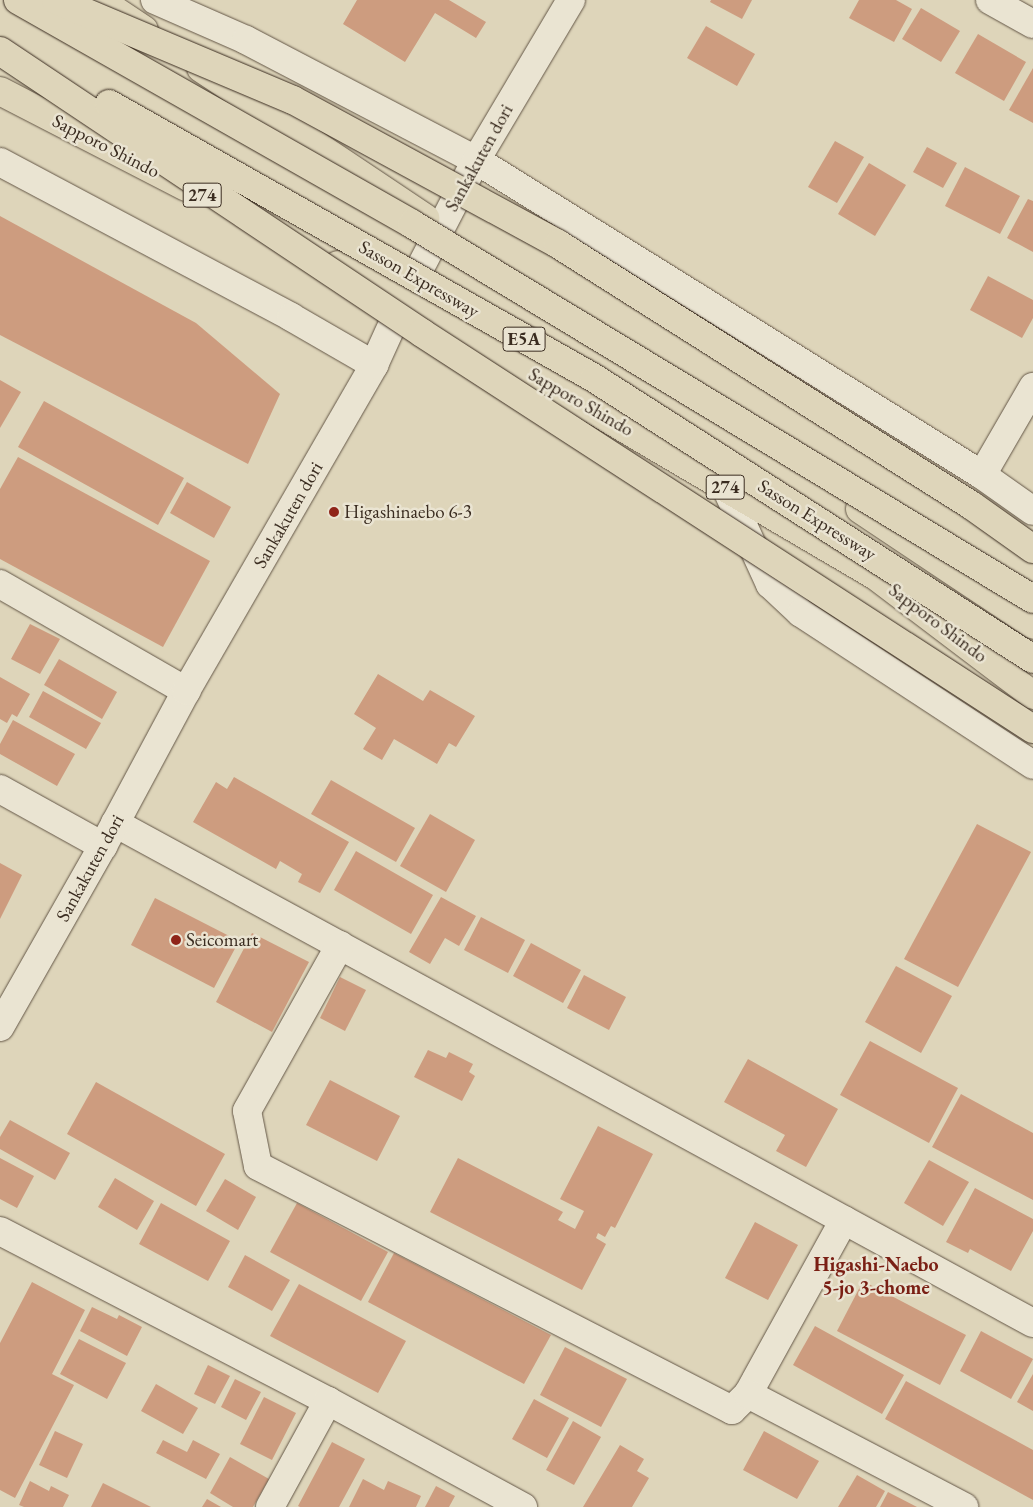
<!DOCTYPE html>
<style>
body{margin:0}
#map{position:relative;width:1033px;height:1507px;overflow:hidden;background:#ded5ba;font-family:"EB Garamond",serif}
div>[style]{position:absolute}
.building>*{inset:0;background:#cd9c7f}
.roads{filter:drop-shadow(0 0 1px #635646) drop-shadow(0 0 1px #635646)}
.street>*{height:28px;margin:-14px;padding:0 14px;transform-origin:14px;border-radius:14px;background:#eae4d2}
.secondary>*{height:28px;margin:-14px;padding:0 14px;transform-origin:14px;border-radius:14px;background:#eae4d2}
.highway>*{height:28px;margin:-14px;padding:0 14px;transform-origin:14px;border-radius:14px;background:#ded5ba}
.bridges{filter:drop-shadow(0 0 1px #3a2c20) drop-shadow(0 0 1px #3a2c20)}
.highway-bridge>*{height:28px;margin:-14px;padding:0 14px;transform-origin:14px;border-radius:14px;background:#ded5ba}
.dots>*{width:14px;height:14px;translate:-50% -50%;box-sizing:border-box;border:2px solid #eae4d2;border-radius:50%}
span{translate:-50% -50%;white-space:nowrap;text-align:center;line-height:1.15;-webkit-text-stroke:5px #eae4d2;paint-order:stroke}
.shield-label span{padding:1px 4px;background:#eae4d2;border:1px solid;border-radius:4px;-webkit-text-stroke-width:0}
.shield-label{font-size:18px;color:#3a2c20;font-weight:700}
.street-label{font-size:19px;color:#3a2c20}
.poi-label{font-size:19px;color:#3a2c20}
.left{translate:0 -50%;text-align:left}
.neighbourhood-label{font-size:20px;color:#7a1f14;font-weight:700}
</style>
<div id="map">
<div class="building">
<i style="clip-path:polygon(357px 0,449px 0,486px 22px,476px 38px,435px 13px,405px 62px,343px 24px)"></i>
<i style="clip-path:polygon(711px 0,752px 0,742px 19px,710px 2px)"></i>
<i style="clip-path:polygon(859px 0,896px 0,912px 9px,894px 42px,849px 18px)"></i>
<i style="clip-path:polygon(921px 8px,960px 31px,941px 62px,902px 39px)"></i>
<i style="clip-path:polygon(706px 26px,755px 54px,737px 86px,687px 58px)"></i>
<i style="clip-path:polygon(978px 34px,1026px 62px,1004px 101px,955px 73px)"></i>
<i style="clip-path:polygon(1033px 68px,1033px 123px,1009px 110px)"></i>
<i style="clip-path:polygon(835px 141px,864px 157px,837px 203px,808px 187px)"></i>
<i style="clip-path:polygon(927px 147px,957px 163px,943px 188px,913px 172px)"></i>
<i style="clip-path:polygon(869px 163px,906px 185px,875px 236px,838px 214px)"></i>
<i style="clip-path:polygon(965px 167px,1020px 196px,1000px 234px,945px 206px)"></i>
<i style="clip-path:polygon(1028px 199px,1033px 201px,1033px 252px,1007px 238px)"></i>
<i style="clip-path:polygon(0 216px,196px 323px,280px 394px,248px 464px,0 335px)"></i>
<i style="clip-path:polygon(988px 276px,1033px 300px,1033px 318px,1022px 338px,970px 310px)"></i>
<i style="clip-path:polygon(0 380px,21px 392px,0 428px)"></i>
<i style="clip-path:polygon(44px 401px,184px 478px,158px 525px,18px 447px)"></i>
<i style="clip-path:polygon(18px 457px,210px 561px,163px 647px,0 559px,0 489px)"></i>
<i style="clip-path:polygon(187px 482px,231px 507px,214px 538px,170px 513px)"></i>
<i style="clip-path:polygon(30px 624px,60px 639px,40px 674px,11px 659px)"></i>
<i style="clip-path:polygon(59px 659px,117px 692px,102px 719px,44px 685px)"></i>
<i style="clip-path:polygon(378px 674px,423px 701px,430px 690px,475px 716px,456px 747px,449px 743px,437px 764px,394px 739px,382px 760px,363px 749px,376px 728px,354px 714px)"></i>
<i style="clip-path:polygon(0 677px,30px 694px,17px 717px,12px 714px,7px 723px,0 719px)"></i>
<i style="clip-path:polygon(43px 691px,101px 723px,86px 749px,29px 717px)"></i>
<i style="clip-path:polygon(13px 720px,75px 754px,57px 786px,0 754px,0 744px)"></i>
<i style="clip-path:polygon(234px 777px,349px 842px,320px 893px,298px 882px,302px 874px,280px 861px,276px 869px,193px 822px,216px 782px,227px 789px)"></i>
<i style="clip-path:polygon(331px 780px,415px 828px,396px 862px,311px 814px)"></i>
<i style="clip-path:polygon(430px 814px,475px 840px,446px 892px,400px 866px)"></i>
<i style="clip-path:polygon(977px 824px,1031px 852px,958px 987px,904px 959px)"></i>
<i style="clip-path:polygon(356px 851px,433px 895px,411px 934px,334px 890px)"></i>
<i style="clip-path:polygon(0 863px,22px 875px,0 919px)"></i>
<i style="clip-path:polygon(441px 897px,476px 916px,459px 946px,445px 938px,430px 964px,409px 952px)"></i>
<i style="clip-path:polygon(155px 898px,239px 941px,214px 988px,131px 945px)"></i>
<i style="clip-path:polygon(481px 917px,525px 940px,508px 973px,464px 950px)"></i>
<i style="clip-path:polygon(252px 933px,309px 962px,272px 1032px,216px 1002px)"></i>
<i style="clip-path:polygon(531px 943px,581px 970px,563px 1003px,513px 976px)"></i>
<i style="clip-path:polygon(896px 966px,952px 996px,921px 1053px,865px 1022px)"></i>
<i style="clip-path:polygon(584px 975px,626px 997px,609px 1030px,567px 1008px)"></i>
<i style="clip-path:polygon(340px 977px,366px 990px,345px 1031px,320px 1018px)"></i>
<i style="clip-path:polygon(870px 1041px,958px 1088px,929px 1143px,840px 1095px)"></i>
<i style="clip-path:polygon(428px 1050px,446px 1058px,449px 1052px,473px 1064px,469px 1072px,475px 1076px,462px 1101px,414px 1077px)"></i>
<i style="clip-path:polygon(748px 1059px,838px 1109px,806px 1167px,776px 1151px,785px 1135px,724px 1102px)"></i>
<i style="clip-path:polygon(330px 1080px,400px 1116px,377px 1161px,306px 1125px)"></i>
<i style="clip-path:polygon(96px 1082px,225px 1154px,196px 1206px,67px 1134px)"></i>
<i style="clip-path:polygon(961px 1094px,1033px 1133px,1033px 1200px,932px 1147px)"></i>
<i style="clip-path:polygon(10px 1120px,70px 1153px,55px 1180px,0 1149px,0 1137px)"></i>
<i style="clip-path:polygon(598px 1126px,653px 1154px,615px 1228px,611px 1226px,605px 1237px,598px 1233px,596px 1238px,606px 1244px,582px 1290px,430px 1212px,458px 1158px,563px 1212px,558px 1220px,575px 1229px,584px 1211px,560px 1199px)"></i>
<i style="clip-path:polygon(0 1158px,34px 1176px,17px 1208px,0 1199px)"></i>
<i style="clip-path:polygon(929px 1160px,969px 1182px,943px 1226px,904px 1203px)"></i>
<i style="clip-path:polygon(115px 1178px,154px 1201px,137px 1230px,98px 1207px)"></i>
<i style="clip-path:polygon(225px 1179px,256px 1197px,238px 1230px,206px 1211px)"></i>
<i style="clip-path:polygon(975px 1188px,1033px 1219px,1033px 1231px,1011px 1271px,970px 1249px,968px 1253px,946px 1242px)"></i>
<i style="clip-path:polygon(161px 1203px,230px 1241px,208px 1281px,139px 1244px)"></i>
<i style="clip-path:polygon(297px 1203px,388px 1252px,361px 1301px,270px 1252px)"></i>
<i style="clip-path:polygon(755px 1222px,798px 1245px,768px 1300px,725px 1278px)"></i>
<i style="clip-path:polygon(394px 1253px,551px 1335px,524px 1384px,368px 1302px)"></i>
<i style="clip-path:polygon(245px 1255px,290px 1280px,272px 1311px,228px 1287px)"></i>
<i style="clip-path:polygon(863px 1281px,966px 1335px,940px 1385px,837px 1331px)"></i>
<i style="clip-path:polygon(32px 1282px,85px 1310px,52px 1374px,74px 1385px,15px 1498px,0 1490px,0 1343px)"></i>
<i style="clip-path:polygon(299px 1284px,406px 1341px,378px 1393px,270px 1336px)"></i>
<i style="clip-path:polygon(92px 1307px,117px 1319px,119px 1315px,142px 1327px,127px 1356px,80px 1331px)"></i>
<i style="clip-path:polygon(815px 1326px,904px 1375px,882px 1414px,793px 1365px)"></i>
<i style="clip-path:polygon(981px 1331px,1033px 1359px,1011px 1399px,960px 1371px)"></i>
<i style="clip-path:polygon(79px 1339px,126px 1363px,107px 1399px,60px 1374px)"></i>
<i style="clip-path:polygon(565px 1347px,627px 1379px,601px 1427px,540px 1395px)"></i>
<i style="clip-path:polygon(208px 1365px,230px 1376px,215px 1404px,194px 1394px)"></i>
<i style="clip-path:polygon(1033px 1374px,1033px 1411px,1017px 1402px)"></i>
<i style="clip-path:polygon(235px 1379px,261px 1392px,246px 1420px,221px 1407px)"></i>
<i style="clip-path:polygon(906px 1381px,1033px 1450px,1033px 1500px,885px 1419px)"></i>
<i style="clip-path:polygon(156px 1384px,198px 1408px,183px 1434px,141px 1411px)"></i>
<i style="clip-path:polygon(264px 1397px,296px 1413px,272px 1460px,240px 1444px)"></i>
<i style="clip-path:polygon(534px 1399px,569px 1418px,547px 1458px,512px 1439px)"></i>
<i style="clip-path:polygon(573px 1421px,601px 1437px,574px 1485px,546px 1470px)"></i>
<i style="clip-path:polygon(55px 1431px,83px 1444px,67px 1478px,39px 1465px)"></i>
<i style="clip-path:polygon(764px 1431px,819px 1461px,797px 1499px,743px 1470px)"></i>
<i style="clip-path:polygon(163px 1440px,187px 1452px,193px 1440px,220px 1454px,206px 1479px,156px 1453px)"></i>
<i style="clip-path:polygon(332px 1442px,365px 1459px,339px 1507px,300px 1507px,298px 1506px)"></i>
<i style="clip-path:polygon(620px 1445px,644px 1459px,637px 1471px,649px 1478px,632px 1507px,583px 1507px)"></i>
<i style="clip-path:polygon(230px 1457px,269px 1479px,253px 1507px,233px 1507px,210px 1493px)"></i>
<i style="clip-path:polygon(857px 1475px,885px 1491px,876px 1507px,838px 1507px)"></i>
<i style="clip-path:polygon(363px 1479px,384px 1490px,388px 1481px,421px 1496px,416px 1507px,349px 1507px)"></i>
<i style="clip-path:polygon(30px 1481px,49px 1491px,51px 1486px,69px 1495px,63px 1507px,24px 1507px,19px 1505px)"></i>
<i style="clip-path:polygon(103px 1483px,151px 1507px,91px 1507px)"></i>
<i style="clip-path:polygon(436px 1486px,455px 1496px,449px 1507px,425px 1507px)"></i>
<i style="clip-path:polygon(888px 1492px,917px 1507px,880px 1507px)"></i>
<i style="clip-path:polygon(207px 1499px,221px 1507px,202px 1507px)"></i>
</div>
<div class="roads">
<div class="street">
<i style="left:155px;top:0;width:99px;rotate:23.7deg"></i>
<i style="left:246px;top:40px;width:259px;rotate:27.6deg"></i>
<i style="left:476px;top:160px;width:596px;rotate:31.9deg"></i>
<i style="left:982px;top:475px;width:62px;rotate:35.2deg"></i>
<i style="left:990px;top:0;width:49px;rotate:29.2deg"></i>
<i style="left:0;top:162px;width:330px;rotate:28deg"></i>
<i style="left:291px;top:317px;width:96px;rotate:30deg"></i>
<i style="left:982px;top:475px;width:102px;rotate:-59.9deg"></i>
<i style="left:726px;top:488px;width:106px;rotate:65.4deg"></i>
<i style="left:770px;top:584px;width:42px;rotate:43.1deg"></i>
<i style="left:801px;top:613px;width:277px;rotate:33.2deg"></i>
<i style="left:0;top:584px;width:215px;rotate:29.9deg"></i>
<i style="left:0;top:789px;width:118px;rotate:29deg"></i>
<i style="left:115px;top:823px;width:1045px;rotate:28.58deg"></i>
<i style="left:340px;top:945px;width:190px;rotate:119.3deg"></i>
<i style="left:247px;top:1111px;width:56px;rotate:78.7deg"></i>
<i style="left:258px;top:1166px;width:533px;rotate:27.24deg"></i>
<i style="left:732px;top:1410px;width:23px;rotate:-45deg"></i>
<i style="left:844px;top:1220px;width:199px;rotate:118.9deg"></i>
<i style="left:748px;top:1394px;width:244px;rotate:27.6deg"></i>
<i style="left:0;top:1231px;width:369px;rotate:27.4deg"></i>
<i style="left:328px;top:1401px;width:222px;rotate:28.5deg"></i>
<i style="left:270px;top:1507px;width:121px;rotate:-61.3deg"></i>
</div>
<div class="secondary">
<i style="left:0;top:1027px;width:208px;rotate:-60.4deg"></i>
<i style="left:103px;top:846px;width:176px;rotate:-61.8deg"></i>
<i style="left:186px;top:691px;width:376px;rotate:-60deg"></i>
<i style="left:374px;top:365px;width:72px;rotate:-65.6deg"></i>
<i style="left:404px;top:299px;width:157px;rotate:-62.6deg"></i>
<i style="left:476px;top:160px;width:186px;rotate:-59.3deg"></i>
</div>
<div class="highway">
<i style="left:99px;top:0;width:54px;rotate:33.7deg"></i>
<i style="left:201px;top:68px;width:270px;rotate:33.8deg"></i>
<i style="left:0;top:91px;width:209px;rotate:27.3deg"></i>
<i style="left:338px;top:265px;width:74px;rotate:27.3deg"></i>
<i style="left:404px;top:299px;width:547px;rotate:30.41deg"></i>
<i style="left:876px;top:576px;width:197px;rotate:37.2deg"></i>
<i style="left:860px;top:509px;width:208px;rotate:33.8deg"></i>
</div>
</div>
<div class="bridges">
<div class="highway-bridge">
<i style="left:18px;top:0;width:453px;rotate:29.6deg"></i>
<i style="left:412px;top:224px;width:725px;rotate:31.13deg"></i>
<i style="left:56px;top:0;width:257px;rotate:22.9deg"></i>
<i style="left:293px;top:100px;width:302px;rotate:28.5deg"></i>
<i style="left:558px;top:244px;width:489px;rotate:32.3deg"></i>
<i style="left:971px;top:505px;width:76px;rotate:35.4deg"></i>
<i style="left:0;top:51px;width:508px;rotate:33.75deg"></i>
<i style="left:422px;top:333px;width:728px;rotate:32.95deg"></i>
<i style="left:109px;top:104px;width:557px;rotate:29.46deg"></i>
<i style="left:594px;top:378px;width:521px;rotate:32.62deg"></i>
</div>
</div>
<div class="dots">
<i style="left:334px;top:512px;background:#8f2418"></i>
<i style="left:176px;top:940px;background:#8f2418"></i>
</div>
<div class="shield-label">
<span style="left:202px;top:195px">274</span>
<span style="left:524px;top:339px">E5A</span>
<span style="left:725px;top:487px">274</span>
</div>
<div class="street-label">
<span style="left:106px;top:146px;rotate:27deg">Sapporo Shindo</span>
<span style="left:479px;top:158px;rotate:-61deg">Sankakuten dori</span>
<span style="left:419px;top:279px;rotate:30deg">Sasson Expressway</span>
<span style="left:581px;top:402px;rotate:30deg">Sapporo Shindo</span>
<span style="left:288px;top:515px;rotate:-60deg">Sankakuten dori</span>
<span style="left:817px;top:520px;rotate:32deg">Sasson Expressway</span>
<span style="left:938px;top:623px;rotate:37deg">Sapporo Shindo</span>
<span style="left:90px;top:868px;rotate:-61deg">Sankakuten dori</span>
</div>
<div class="poi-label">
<span class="left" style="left:344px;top:512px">Higashinaebo 6-3</span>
<span class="left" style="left:186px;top:940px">Seicomart</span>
</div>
<div class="neighbourhood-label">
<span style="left:876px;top:1276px">Higashi-Naebo<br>5-jo 3-chome</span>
</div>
</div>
